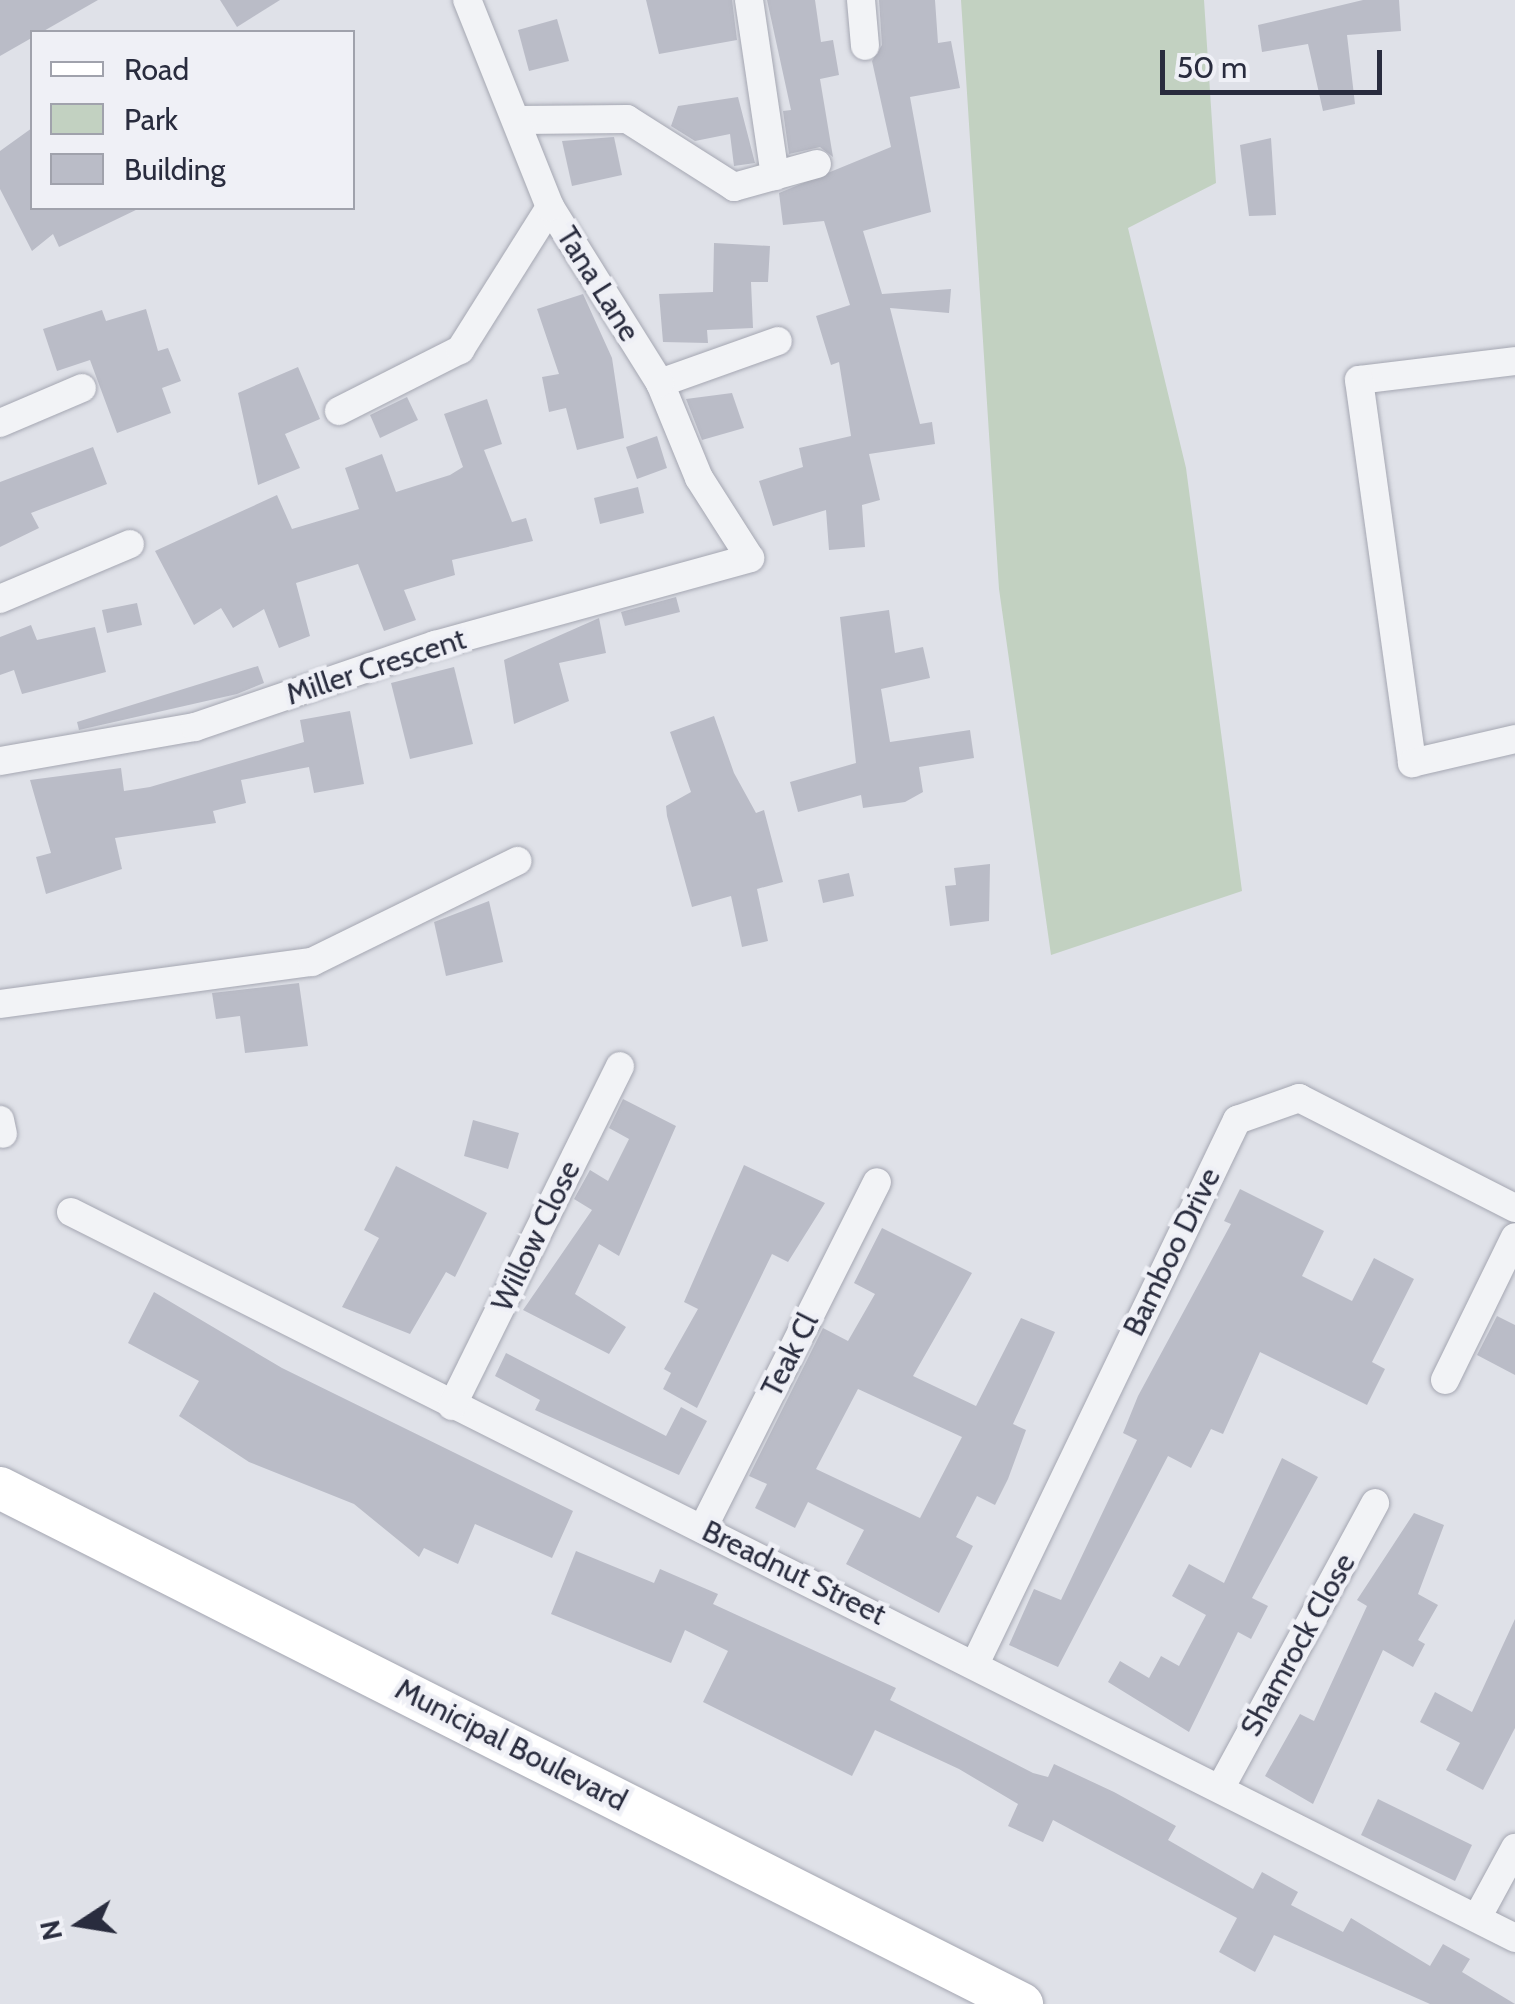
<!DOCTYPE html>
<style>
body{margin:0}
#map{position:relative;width:1515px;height:2004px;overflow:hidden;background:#dfe1e8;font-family:Cabin,sans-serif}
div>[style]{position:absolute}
.green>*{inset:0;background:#c2d1c1}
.building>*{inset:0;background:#babcc7}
.roads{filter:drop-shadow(0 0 2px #a5a7b2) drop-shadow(0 0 2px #a5a7b2)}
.minor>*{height:28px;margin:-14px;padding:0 14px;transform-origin:14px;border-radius:14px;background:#f2f3f6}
.primary>*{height:42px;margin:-21px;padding:0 21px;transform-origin:21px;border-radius:21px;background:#fff}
span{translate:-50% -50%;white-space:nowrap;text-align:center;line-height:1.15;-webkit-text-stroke:9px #eff0f6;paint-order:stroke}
.street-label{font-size:30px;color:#292c3e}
.legend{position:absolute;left:30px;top:30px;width:325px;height:180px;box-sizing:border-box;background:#eff0f6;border:2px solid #a0a2ac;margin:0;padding:12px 18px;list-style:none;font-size:30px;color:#292c3e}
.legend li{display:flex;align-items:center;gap:20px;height:50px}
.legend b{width:50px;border:2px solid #a0a2ac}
.north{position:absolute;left:30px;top:1874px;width:100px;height:100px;-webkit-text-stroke:8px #eff0f6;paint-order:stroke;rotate:258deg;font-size:28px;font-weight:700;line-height:40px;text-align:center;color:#292c3e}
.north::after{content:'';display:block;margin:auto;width:35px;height:45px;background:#292c3e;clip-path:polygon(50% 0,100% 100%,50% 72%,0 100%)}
.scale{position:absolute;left:1160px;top:50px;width:222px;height:45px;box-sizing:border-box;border:5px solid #292c3e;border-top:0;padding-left:12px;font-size:30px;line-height:35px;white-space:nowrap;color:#292c3e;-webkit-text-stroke:8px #eff0f6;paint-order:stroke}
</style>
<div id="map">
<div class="green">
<i style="clip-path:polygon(961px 0,1204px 0,1216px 183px,1128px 228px,1186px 468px,1242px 891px,1051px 955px,999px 589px)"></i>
</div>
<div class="building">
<i style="clip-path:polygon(0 0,98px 0,0 56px)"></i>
<i style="clip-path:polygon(220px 0,280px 0,237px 27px)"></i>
<i style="clip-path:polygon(646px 0,732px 0,737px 40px,659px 54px)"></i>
<i style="clip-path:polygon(767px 0,815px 0,821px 42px,833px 40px,839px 75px,820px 79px,833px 157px,820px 147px,789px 154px,783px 111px,791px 110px)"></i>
<i style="clip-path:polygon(879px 0,935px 0,938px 43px,951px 41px,960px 88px,910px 97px,931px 212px,863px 231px,882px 294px,951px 289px,949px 313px,890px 308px,920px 424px,932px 422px,935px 444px,869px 454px,880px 500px,862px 505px,865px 547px,829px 550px,826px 510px,773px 526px,759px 481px,803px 467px,799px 448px,851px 436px,839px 362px,831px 365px,816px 316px,850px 305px,824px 221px,783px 225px,779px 193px,891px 147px,872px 61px,882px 45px)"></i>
<i style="clip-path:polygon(1363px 0,1399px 0,1401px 31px,1347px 35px,1355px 104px,1323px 111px,1308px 44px,1262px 52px,1258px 25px)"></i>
<i style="clip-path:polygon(557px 19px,569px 61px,529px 71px,518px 30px)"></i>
<i style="clip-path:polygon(738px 97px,755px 163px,734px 166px,730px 134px,695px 141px,671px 126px,678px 106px)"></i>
<i style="clip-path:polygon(32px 128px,32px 208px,140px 208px,59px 247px,53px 234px,32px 251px,0 189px,0 151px)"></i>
<i style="clip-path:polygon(614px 137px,622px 175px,572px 186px,562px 141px)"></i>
<i style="clip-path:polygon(1271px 138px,1276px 215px,1249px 216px,1240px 145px)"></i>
<i style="clip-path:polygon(714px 243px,770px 246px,768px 282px,751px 282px,753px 328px,707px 330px,708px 343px,663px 342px,659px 294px,713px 292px)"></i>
<i style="clip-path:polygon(583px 294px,612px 358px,624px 438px,577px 450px,566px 408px,549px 412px,542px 377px,559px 374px,537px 309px)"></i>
<i style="clip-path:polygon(146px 309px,158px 351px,168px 348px,181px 381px,162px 388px,171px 413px,117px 433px,90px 360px,57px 371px,43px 329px,102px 310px,106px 321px)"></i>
<i style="clip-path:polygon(298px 367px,320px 419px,285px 434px,300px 468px,258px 485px,238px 393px)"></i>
<i style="clip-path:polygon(732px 393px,744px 428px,702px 440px,686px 399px)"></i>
<i style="clip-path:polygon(407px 397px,418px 420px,380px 438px,370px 415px)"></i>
<i style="clip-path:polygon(487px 399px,502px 444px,484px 450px,512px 522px,526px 518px,533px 541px,452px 560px,455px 575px,404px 590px,416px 620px,384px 631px,358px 564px,296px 583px,310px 636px,279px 648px,264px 609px,233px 628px,221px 608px,194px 625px,155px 551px,277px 495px,292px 529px,359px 509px,345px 468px,382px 454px,396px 492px,450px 475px,463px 467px,444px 414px)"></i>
<i style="clip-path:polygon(657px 436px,667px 468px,637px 479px,626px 447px)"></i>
<i style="clip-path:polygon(93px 447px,107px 484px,31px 513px,39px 528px,0 547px,0 482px)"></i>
<i style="clip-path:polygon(638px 487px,644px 513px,600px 524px,594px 498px)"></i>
<i style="clip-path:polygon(676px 597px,680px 612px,625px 626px,621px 612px)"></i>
<i style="clip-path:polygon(137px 603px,142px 625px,107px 633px,102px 610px)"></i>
<i style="clip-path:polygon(889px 610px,895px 653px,923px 647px,930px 678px,881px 689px,890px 742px,970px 730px,974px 758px,919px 767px,923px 792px,905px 802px,863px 808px,861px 795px,798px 812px,790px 782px,856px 763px,840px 617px)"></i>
<i style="clip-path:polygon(599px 618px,606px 653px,559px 663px,569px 701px,514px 724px,504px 660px)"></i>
<i style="clip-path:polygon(31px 625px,37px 640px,95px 627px,106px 672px,22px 694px,14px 670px,0 675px,0 637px)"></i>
<i style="clip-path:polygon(258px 666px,264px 683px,237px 694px,79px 730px,77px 722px)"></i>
<i style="clip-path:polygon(454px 667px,473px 744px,410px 759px,391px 683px)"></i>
<i style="clip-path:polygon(350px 711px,364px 784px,314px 793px,309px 767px,241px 780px,246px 803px,213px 811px,216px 823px,115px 838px,122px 869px,46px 894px,36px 857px,51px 853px,30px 780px,121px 768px,124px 791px,150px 787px,304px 742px,300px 720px)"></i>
<i style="clip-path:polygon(714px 716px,734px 773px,756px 813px,764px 810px,783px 882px,757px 889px,768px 941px,742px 947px,731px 896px,692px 907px,667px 816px,666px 806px,691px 792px,670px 732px)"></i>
<i style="clip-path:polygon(990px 864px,989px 921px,950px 926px,945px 886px,956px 885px,954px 868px)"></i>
<i style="clip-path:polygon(849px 873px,854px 896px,823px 903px,818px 880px)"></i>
<i style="clip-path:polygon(489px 901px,503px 962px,446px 976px,434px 922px)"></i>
<i style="clip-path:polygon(299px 983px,308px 1046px,245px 1053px,240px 1016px,216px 1019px,212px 993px)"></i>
<i style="clip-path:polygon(623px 1099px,676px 1126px,619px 1256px,599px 1244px,575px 1294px,626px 1327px,609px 1354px,523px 1310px,592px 1210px,574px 1199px,590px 1170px,608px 1181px,629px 1139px,609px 1128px)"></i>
<i style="clip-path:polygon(473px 1120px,519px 1133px,508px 1169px,464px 1156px)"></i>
<i style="clip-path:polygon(744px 1165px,825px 1203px,788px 1262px,772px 1254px,697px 1408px,663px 1389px,671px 1373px,664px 1369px,698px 1309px,684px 1302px)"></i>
<i style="clip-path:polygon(396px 1166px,487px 1213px,455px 1277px,446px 1272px,410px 1334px,342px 1307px,379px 1238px,364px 1230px)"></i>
<i style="clip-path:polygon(1240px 1189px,1324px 1231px,1302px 1276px,1352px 1301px,1374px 1258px,1414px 1279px,1372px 1362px,1385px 1369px,1367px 1405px,1260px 1352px,1223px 1434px,1211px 1429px,1191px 1468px,1168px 1456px,1058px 1667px,1009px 1645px,1034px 1589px,1061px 1600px,1137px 1440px,1123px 1433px,1138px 1396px,1231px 1224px,1224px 1221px)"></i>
<i style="clip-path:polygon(evenodd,882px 1228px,972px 1273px,913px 1376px,976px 1406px,1021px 1318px,1055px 1332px,1013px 1424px,1026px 1430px,1008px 1479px,995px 1505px,977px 1496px,956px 1537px,973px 1546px,939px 1613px,846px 1564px,864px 1530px,808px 1502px,795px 1528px,755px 1508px,767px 1484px,749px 1476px,823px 1328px,848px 1341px,875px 1294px,854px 1283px,882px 1228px,858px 1389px,962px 1437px,920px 1518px,816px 1469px,858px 1389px)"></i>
<i style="clip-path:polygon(154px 1292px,282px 1368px,573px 1511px,552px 1558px,475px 1524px,458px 1564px,424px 1548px,419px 1557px,354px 1504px,249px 1462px,179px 1416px,199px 1381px,128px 1343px)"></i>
<i style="clip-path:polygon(1497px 1316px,1515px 1325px,1515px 1375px,1477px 1355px)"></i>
<i style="clip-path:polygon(506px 1353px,666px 1436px,681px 1407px,707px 1421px,679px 1475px,535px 1410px,540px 1400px,495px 1376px)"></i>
<i style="clip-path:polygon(1282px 1458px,1318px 1477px,1252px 1598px,1268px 1606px,1251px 1639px,1238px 1632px,1189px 1732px,1108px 1682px,1120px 1661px,1149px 1678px,1161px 1656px,1179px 1666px,1206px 1615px,1172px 1596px,1189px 1564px,1224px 1583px)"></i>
<i style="clip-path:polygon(1414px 1513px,1444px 1525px,1418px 1594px,1438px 1605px,1418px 1640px,1425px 1644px,1413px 1667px,1383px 1650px,1313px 1804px,1265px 1776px,1300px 1714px,1314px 1721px,1367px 1606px,1357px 1600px)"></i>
<i style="clip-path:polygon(576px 1551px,654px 1583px,660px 1569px,718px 1594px,713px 1604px,896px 1688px,890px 1700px,1033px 1773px,1048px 1777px,1054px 1764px,1114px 1792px,1176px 1826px,1168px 1840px,1253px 1889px,1262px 1872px,1298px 1892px,1291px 1905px,1343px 1932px,1351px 1918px,1430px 1966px,1443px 1944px,1470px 1959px,1462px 1972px,1515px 2004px,1430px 2004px,1274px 1935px,1255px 1972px,1219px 1952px,1237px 1918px,1053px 1820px,1043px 1842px,1008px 1826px,1018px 1804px,959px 1769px,875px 1730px,852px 1776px,703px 1702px,728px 1651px,685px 1630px,671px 1663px,551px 1614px)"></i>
<i style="clip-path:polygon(1515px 1619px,1515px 1728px,1483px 1790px,1446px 1770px,1460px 1743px,1420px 1722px,1435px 1692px,1472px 1712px)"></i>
<i style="clip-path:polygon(1378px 1799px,1472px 1845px,1455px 1881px,1361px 1835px)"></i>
</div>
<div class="roads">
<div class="minor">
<i style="left:749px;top:0;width:178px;rotate:81.6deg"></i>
<i style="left:861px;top:0;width:46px;rotate:85deg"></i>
<i style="left:520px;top:120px;width:107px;rotate:-0.5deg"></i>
<i style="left:627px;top:119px;width:127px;rotate:32.4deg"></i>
<i style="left:734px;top:187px;width:86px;rotate:-15.5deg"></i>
<i style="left:1515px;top:361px;width:157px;rotate:173.1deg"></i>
<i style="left:1359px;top:380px;width:387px;rotate:82.1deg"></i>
<i style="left:1412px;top:763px;width:106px;rotate:-13.1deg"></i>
<i style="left:660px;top:383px;width:125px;rotate:-19.6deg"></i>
<i style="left:339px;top:411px;width:136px;rotate:-26.8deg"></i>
<i style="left:460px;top:350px;width:169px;rotate:-57.8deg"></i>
<i style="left:0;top:423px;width:89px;rotate:-23.1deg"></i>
<i style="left:0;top:599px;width:141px;rotate:-22.9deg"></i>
<i style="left:0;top:761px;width:198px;rotate:-9.9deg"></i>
<i style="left:195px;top:727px;width:254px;rotate:-18.9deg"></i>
<i style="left:435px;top:645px;width:327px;rotate:-15.4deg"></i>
<i style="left:750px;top:558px;width:95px;rotate:-122.5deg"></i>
<i style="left:699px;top:478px;width:103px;rotate:-112.3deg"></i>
<i style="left:660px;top:383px;width:208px;rotate:-122deg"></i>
<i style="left:550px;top:207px;width:223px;rotate:-111.8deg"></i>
<i style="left:0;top:1004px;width:315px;rotate:-7.7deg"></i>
<i style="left:312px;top:962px;width:229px;rotate:-26.2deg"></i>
<i style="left:0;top:1120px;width:14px;rotate:78deg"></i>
<i style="left:71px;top:1212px;width:1616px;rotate:26.69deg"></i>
<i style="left:1445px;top:1380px;width:159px;rotate:-63.9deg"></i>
<i style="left:452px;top:1406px;width:379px;rotate:-63.7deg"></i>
<i style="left:703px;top:1528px;width:387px;rotate:-63.3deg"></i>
<i style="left:976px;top:1662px;width:602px;rotate:-64.29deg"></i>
<i style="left:1237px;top:1120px;width:66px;rotate:-19.5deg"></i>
<i style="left:1299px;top:1098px;width:242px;rotate:27deg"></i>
<i style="left:1221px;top:1787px;width:323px;rotate:-61.5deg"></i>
<i style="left:1477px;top:1918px;width:80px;rotate:-61.5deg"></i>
</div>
<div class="primary">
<i style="left:0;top:1488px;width:1145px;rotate:26.79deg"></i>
</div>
</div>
<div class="street-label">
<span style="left:598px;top:284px;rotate:58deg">Tana Lane</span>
<span style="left:376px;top:667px;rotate:-18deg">Miller Crescent</span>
<span style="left:536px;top:1236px;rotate:-64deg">Willow Close</span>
<span style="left:1172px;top:1252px;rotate:-64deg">Bamboo Drive</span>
<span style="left:790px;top:1355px;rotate:-63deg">Teak Cl</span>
<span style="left:794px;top:1573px;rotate:26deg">Breadnut Street</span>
<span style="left:1298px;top:1645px;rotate:-61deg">Shamrock Close</span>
<span style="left:511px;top:1745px;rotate:27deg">Municipal Boulevard</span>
</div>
<ul class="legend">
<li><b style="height:12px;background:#fff"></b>Road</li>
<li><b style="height:28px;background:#c2d1c1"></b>Park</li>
<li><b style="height:28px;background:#babcc7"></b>Building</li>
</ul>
<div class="north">N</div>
<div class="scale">50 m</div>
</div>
